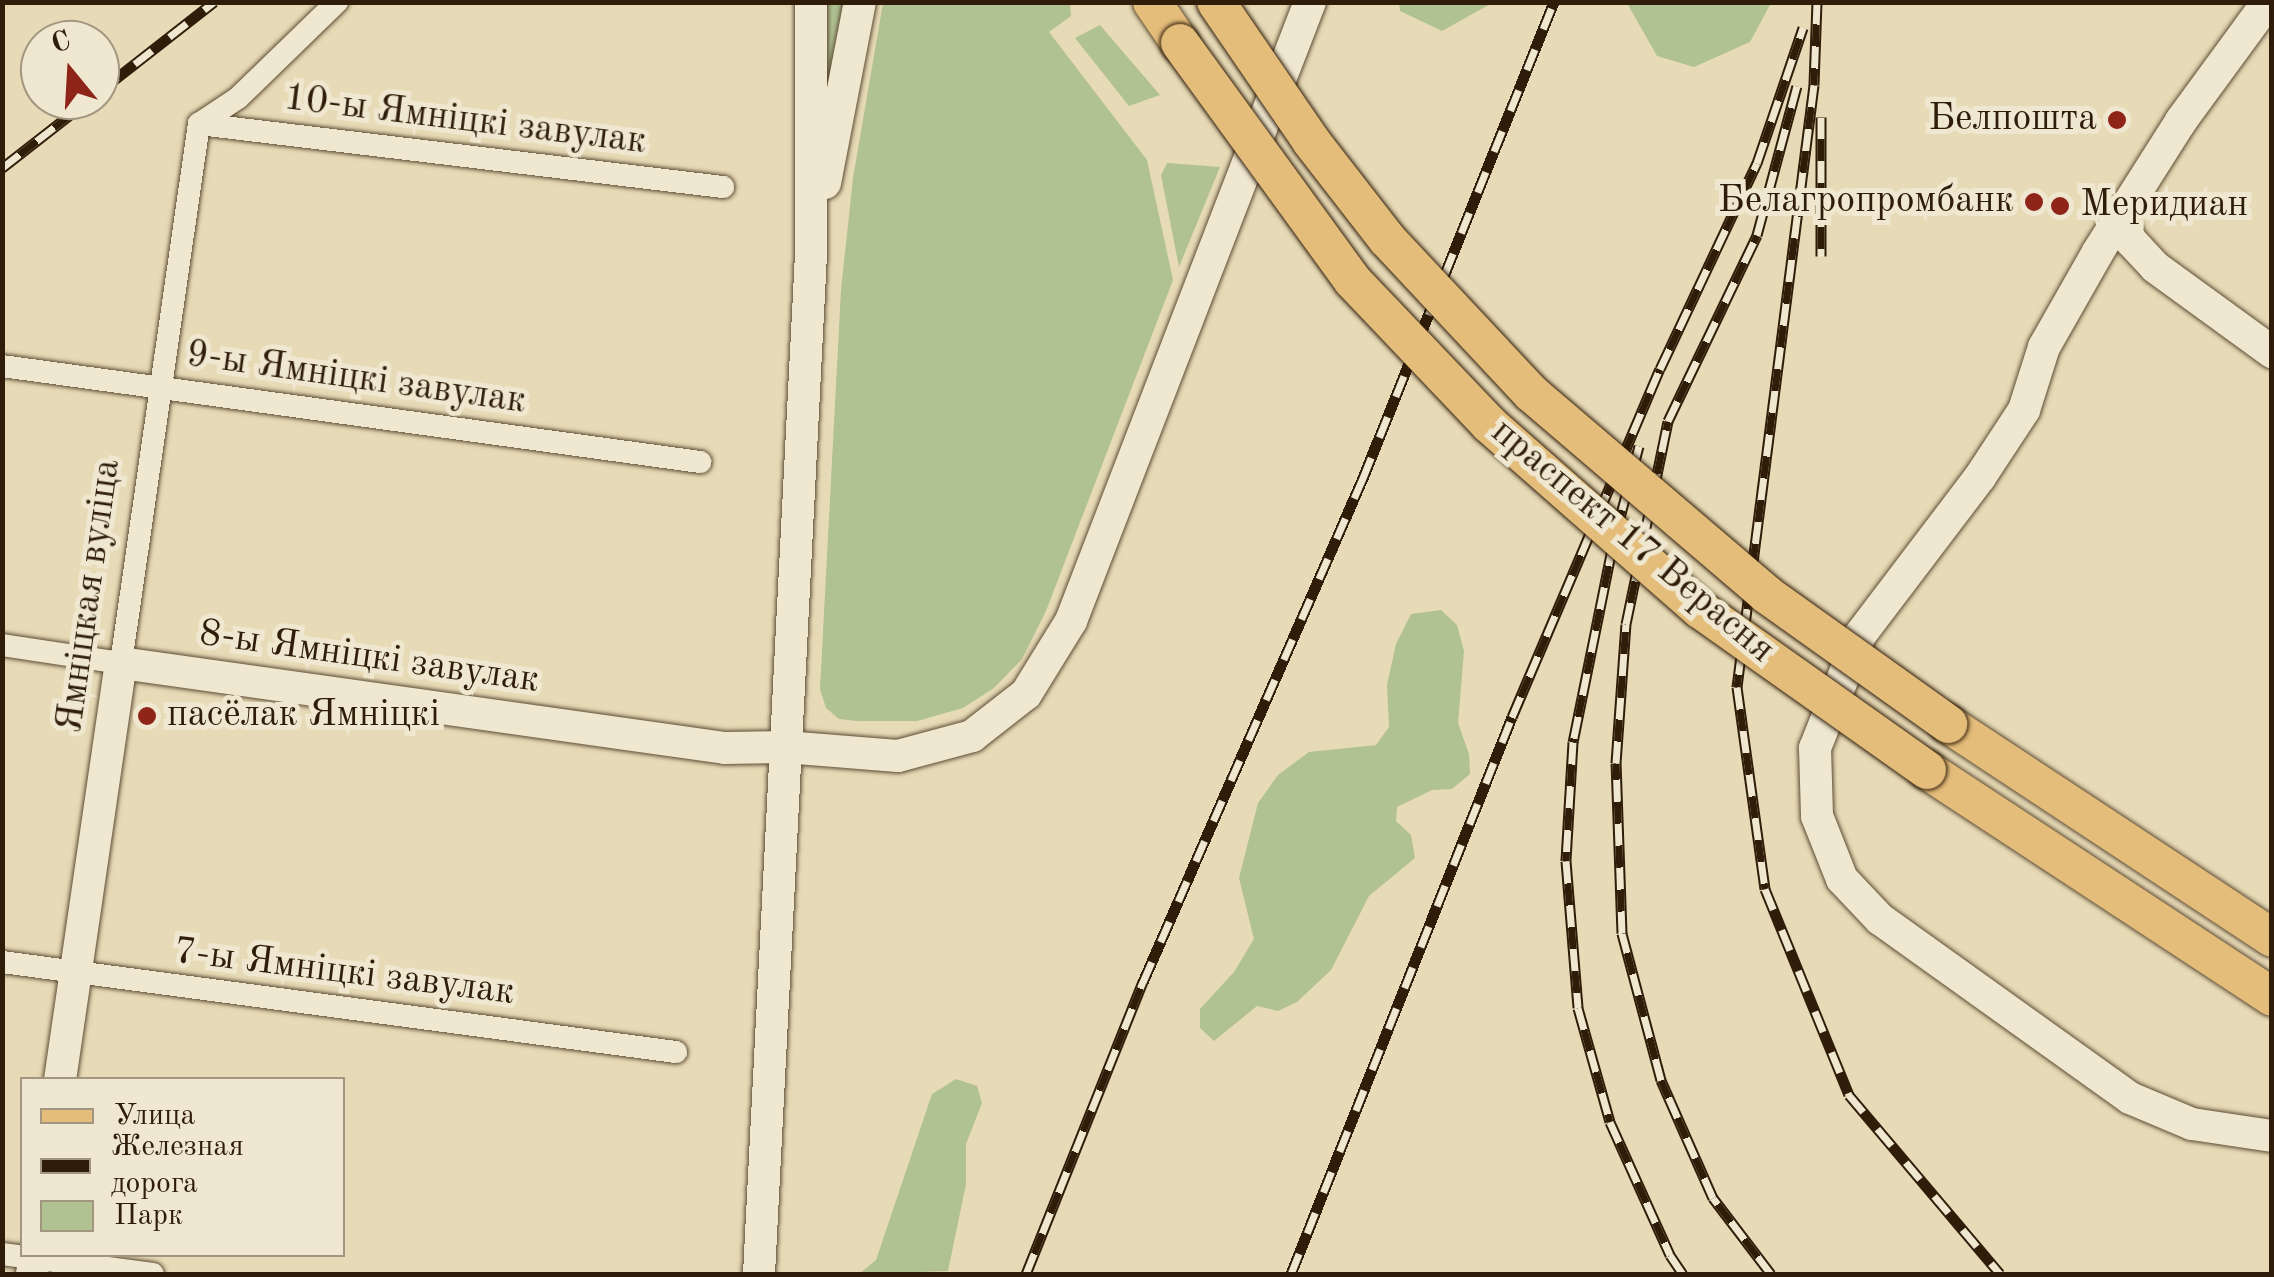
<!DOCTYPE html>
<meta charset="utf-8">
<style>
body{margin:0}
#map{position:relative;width:2274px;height:1277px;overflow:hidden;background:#e7dab6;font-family:"Old Standard TT",serif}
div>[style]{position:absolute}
.green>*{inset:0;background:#b0c192}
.roads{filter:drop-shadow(0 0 2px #5d4c34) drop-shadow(0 0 2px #5d4c34)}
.street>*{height:22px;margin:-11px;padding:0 11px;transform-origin:11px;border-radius:11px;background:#efe7d0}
.secondary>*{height:32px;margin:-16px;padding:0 16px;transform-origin:16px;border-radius:16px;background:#efe7d0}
.primary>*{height:38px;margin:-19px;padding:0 19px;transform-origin:19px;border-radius:19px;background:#e4bd7b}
.rail>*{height:11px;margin-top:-5.5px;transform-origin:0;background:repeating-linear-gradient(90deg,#efe7d0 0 22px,#2f1d09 0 44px);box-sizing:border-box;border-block:2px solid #2f1d09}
.bridges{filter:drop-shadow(0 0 2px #2f1d09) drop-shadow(0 0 2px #2f1d09)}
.primary-bridge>*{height:38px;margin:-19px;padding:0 19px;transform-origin:19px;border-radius:19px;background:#e4bd7b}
.dots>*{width:28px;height:28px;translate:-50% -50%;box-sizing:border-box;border:5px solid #efe7d0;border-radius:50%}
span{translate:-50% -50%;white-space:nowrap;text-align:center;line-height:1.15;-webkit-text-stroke:10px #efe7d0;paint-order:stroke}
.poi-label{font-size:38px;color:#2f1d09}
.right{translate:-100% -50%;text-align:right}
.left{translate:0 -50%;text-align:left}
.street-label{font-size:38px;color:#2f1d09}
.frame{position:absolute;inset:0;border:5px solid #2f1d09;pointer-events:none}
.legend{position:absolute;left:20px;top:1077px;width:325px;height:180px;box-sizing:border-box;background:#efe7d0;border:2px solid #a29680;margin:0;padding:12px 18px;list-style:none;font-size:30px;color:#2f1d09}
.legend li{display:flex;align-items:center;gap:20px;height:50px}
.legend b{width:50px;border:2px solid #a29680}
.north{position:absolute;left:20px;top:20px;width:100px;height:100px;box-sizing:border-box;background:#efe7d0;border:2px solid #a29680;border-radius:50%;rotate:342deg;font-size:28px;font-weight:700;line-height:40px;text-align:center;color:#2f1d09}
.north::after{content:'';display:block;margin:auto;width:35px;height:45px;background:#8f2418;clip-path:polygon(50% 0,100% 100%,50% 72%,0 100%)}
</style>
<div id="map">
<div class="green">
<i style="clip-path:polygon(825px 3px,846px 3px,828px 114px)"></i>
<i style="clip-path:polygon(883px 3px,1070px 3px,1071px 16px,1049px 32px,1147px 160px,1173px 280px,1046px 611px,1022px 659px,994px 688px,963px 708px,917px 721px,857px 721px,839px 719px,826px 708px,820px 689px,841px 290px,853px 178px)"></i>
<i style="clip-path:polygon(1399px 3px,1399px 2px,1492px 3px,1442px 31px,1400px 11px)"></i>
<i style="clip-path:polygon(1627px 3px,1627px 2px,1771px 3px,1750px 42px,1694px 67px,1657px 56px)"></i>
<i style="clip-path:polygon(1100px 25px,1160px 95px,1129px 106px,1075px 38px)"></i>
<i style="clip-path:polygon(1167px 163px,1220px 167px,1179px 267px,1161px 175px)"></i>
<i style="clip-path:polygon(1441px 610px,1457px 625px,1464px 651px,1458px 723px,1469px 754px,1470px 774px,1452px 789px,1432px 790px,1397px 807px,1396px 821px,1411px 835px,1415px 858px,1369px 896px,1331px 970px,1297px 1002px,1278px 1011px,1257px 1006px,1214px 1041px,1200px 1028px,1200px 1009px,1234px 972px,1254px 939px,1239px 878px,1258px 803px,1278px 775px,1309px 752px,1376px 745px,1389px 727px,1387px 685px,1396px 644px,1411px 614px)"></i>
<i style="clip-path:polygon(956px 1079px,977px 1086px,982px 1103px,966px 1144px,966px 1184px,948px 1271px,859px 1274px,876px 1260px,932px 1094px)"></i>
</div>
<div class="roads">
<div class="street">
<i style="left:199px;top:124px;width:528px;rotate:6.86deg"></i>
<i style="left:199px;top:124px;width:47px;rotate:-33.7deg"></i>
<i style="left:238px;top:98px;width:138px;rotate:-44.1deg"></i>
<i style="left:2px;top:366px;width:705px;rotate:7.83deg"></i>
<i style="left:2px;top:645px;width:120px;rotate:8.6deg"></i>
<i style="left:121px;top:663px;width:545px;rotate:-81.77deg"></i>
<i style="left:2px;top:962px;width:680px;rotate:7.61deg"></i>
<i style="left:2px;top:1254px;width:152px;rotate:7.5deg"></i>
</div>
<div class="secondary">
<i style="left:2268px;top:2px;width:147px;rotate:126.2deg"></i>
<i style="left:2181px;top:121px;width:155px;rotate:122.4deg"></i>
<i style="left:2098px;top:252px;width:109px;rotate:119.6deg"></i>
<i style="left:2044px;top:347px;width:66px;rotate:107.6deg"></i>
<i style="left:2024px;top:410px;width:80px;rotate:123.3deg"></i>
<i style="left:1980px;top:477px;width:198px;rotate:127.2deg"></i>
<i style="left:1860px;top:635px;width:122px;rotate:111.7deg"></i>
<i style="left:1815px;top:748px;width:68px;rotate:88.3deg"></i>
<i style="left:1817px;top:816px;width:68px;rotate:68.4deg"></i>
<i style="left:1842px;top:879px;width:55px;rotate:46.5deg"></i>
<i style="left:1880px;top:919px;width:307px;rotate:35.6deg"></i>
<i style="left:2130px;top:1098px;width:67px;rotate:22.8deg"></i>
<i style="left:2192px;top:1124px;width:81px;rotate:8.5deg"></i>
<i style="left:825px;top:183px;width:184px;rotate:-79.1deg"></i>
<i style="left:2122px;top:220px;width:23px;rotate:67deg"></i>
<i style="left:2131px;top:241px;width:35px;rotate:47deg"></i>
<i style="left:2155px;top:267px;width:145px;rotate:36deg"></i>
<i style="left:60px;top:1080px;width:421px;rotate:-81.7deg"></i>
<i style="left:121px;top:663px;width:610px;rotate:8.01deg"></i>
<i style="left:725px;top:748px;width:60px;rotate:-1deg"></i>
<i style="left:785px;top:747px;width:113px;rotate:4.6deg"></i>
<i style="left:898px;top:756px;width:77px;rotate:-15.1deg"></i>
<i style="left:972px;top:736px;width:68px;rotate:-37.9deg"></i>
<i style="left:1026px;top:694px;width:86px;rotate:-58.3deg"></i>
<i style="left:1071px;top:621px;width:664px;rotate:-68.89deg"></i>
<i style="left:32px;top:1274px;width:20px;rotate:-81deg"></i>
<i style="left:759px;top:1274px;width:1019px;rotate:-87.08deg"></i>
<i style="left:811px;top:256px;width:254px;rotate:-90deg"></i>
</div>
<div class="primary">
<i style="left:1152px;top:2px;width:50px;rotate:55.7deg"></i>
<i style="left:1948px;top:724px;width:388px;rotate:33.4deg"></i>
<i style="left:1927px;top:770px;width:413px;rotate:33.3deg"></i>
</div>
</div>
<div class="rail">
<i style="left:1817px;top:2px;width:83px;rotate:92.1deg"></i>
<i style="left:1814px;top:85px;width:607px;rotate:97.29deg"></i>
<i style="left:1737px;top:687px;width:204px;rotate:82.1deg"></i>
<i style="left:1765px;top:889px;width:222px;rotate:67.8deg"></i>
<i style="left:1849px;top:1095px;width:234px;rotate:49.8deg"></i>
<i style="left:100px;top:91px;width:145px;rotate:-38deg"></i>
<i style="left:1821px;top:117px;width:139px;rotate:90deg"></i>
<i style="left:2px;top:168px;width:110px;rotate:-38deg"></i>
<i style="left:1639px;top:446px;width:101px;rotate:104.9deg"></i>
<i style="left:1613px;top:544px;width:202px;rotate:101.4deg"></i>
<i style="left:1573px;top:742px;width:119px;rotate:93.4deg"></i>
<i style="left:1566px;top:861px;width:147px;rotate:85.3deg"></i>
<i style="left:1578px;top:1008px;width:118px;rotate:74.3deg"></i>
<i style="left:1610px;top:1122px;width:146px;rotate:65.7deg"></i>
<i style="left:1670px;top:1255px;width:23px;rotate:56deg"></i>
<i style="left:1026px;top:1274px;width:315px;rotate:-68.2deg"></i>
<i style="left:1143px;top:982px;width:550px;rotate:-66.42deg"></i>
<i style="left:1363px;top:478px;width:513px;rotate:-68.14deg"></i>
<i style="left:1291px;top:1274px;width:599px;rotate:-68.36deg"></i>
<i style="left:1512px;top:717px;width:378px;rotate:-67deg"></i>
<i style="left:1660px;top:369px;width:228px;rotate:-64.8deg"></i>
<i style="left:1757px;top:163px;width:143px;rotate:-71.2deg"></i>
<i style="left:1771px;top:1274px;width:96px;rotate:-127.3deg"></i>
<i style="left:1713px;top:1198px;width:129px;rotate:-113.8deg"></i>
<i style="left:1661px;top:1080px;width:152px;rotate:-104.9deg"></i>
<i style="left:1622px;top:933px;width:170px;rotate:-92deg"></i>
<i style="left:1616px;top:763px;width:139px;rotate:-85.9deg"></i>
<i style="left:1626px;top:624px;width:207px;rotate:-78.3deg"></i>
<i style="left:1668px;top:421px;width:206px;rotate:-64.4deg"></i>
<i style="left:1757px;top:235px;width:154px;rotate:-75deg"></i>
</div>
<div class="bridges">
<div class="primary-bridge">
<i style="left:1216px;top:2px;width:168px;rotate:55.6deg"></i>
<i style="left:1311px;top:141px;width:124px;rotate:52.2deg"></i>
<i style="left:1387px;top:239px;width:211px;rotate:46.9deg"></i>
<i style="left:1531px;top:393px;width:309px;rotate:40.5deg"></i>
<i style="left:1766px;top:594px;width:224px;rotate:35.5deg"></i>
<i style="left:1180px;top:43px;width:293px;rotate:54deg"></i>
<i style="left:1352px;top:280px;width:199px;rotate:46.4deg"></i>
<i style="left:1489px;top:424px;width:282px;rotate:41.3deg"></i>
<i style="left:1701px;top:610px;width:277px;rotate:35.3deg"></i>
</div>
</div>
<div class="dots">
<i style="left:2117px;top:120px;background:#8f2418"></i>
<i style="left:2034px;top:202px;background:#8f2418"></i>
<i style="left:2060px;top:206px;background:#8f2418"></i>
<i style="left:147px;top:716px;background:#8f2418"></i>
</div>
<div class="poi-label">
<span class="right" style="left:2097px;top:120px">Белпошта</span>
<span class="right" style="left:2014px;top:202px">Белагропромбанк</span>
<span class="left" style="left:2080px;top:206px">Меридиан</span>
<span class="left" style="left:167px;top:716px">пасёлак Ямніцкі</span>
</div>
<div class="street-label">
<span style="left:465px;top:121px;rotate:7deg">10-ы Ямніцкі завулак</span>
<span style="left:356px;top:379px;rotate:8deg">9-ы Ямніцкі завулак</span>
<span style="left:1632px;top:542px;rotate:40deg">праспект 17 Верасня</span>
<span style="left:90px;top:596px;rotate:-82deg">Ямніцкая вуліца</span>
<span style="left:369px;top:658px;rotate:8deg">8-ы Ямніцкі завулак</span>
<span style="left:344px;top:973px;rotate:7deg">7-ы Ямніцкі завулак</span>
</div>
<div class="frame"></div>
<ul class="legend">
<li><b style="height:12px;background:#e4bd7b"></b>Улица</li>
<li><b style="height:12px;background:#2f1d09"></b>Железная дорога</li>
<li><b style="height:28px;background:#b0c192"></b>Парк</li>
</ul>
<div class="north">С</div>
</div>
